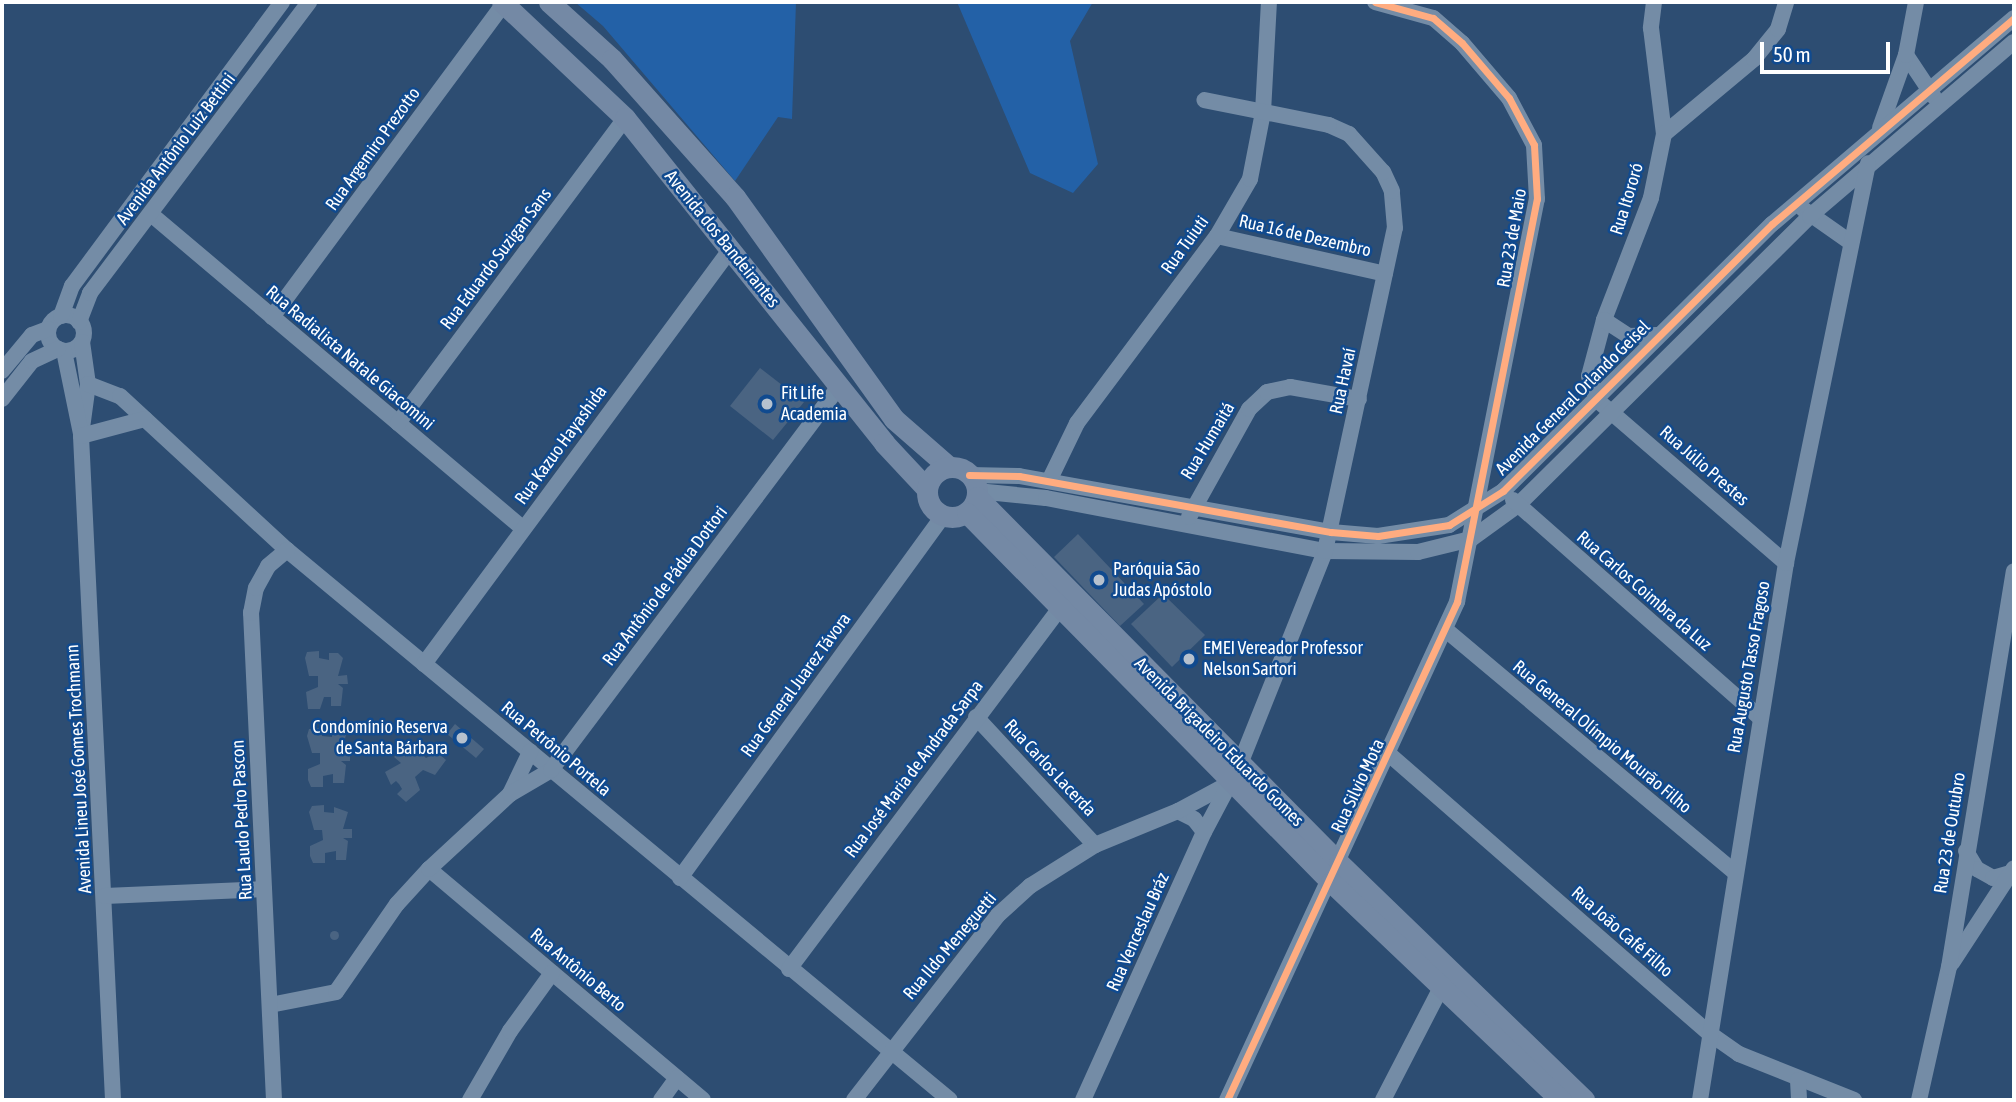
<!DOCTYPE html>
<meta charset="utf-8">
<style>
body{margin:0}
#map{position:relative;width:2016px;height:1102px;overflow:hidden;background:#2d4d72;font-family:"Asap Condensed",sans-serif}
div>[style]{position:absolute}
.green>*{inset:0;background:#2361a7}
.building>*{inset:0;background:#4a6482}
.round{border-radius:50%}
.minor>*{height:16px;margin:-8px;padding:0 8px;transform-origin:8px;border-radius:8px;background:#748ca6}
.minor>.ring{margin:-8px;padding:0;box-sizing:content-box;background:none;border:16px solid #748ca6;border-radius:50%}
.major>*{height:21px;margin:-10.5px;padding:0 10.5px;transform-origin:10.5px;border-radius:10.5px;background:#7489a5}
.major>.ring{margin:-10.5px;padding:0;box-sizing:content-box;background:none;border:21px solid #7489a5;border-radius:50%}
.cycleway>*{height:7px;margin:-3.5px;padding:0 3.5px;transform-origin:3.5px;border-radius:3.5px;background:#ffac80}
.dots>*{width:19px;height:19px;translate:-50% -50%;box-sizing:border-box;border:4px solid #104a8f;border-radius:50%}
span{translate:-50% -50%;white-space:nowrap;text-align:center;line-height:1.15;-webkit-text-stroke:5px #104a8f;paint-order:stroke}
.street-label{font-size:18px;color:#fff}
.poi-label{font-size:18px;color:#fff}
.left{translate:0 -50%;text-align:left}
.right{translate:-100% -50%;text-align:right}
.frame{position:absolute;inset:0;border:4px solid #fff;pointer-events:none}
.scale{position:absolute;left:1760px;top:42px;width:130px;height:32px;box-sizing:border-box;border:4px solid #fff;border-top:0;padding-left:9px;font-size:21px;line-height:24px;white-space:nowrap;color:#fff;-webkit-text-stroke:5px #104a8f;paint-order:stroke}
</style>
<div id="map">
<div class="green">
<i style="clip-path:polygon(575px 2px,796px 2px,792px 119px,778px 117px,735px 181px,603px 26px)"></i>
<i style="clip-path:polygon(957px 2px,1093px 2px,1070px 41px,1098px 164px,1073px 193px,1030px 173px)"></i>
</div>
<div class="building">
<i style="clip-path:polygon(760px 368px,804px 402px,773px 440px,730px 406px)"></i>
<i style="clip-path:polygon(1078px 534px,1144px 604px,1120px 626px,1054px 557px)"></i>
<i style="clip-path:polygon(1163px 594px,1205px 635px,1172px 667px,1131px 624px)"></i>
<i style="clip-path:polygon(319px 651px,319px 658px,329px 660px,329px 653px,338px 653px,343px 658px,338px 676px,347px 675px,348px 684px,338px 684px,343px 688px,341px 706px,331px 706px,331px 697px,324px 697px,320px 709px,308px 709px,306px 692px,318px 687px,318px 676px,309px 676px,305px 658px,307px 652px)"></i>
<i style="clip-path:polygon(455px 724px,484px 749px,476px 758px,447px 734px)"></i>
<i style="clip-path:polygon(321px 728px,322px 736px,332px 737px,332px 730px,346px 735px,341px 753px,350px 753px,350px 761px,341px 761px,346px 765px,344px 783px,333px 783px,333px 774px,323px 776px,323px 787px,311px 787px,308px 780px,308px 769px,320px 764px,320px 753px,312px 753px,307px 736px,309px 729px)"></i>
<i style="clip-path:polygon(420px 739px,427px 747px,421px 753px,426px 758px,437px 752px,446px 760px,435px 775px,423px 770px,415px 777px,420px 790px,406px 802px,397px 794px,402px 789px,399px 784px,396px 781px,391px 785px,385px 772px,401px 763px,394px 757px,400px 751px,406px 757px,405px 751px)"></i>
<i style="clip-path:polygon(324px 805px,324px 812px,334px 813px,334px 807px,348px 812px,343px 829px,352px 829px,352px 838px,343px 838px,348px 841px,346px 860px,336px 860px,336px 851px,325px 853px,325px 863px,313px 863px,310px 856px,310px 846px,323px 840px,322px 830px,314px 830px,309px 812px,312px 806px)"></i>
<i class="round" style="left:329.5px;top:930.5px;width:9px;height:9px"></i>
</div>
<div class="minor">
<i style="left:1654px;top:2px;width:26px;rotate:97deg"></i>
<i style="left:1651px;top:28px;width:107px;rotate:83deg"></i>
<i style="left:1664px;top:134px;width:65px;rotate:101.5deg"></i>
<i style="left:1651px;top:198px;width:131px;rotate:111.1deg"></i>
<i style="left:1604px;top:320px;width:58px;rotate:105deg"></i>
<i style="left:1589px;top:376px;width:25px;rotate:72deg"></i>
<i style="left:1597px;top:400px;width:250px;rotate:40.8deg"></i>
<i style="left:1906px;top:55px;width:50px;rotate:56.3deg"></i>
<i style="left:1880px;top:128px;width:77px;rotate:-70.4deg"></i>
<i style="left:1906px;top:55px;width:54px;rotate:-79.3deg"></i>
<i style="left:1664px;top:134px;width:117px;rotate:-39.8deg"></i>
<i style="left:1754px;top:59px;width:38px;rotate:-51deg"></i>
<i style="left:1778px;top:29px;width:28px;rotate:-73deg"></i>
<i style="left:1803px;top:209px;width:57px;rotate:35.1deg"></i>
<i style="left:152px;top:215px;width:486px;rotate:40.2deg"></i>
<i style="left:1217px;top:236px;width:172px;rotate:12.7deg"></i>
<i class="ring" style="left:48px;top:315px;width:20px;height:20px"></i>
<i style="left:61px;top:316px;width:32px;rotate:-70deg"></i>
<i style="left:72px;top:286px;width:353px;rotate:-53.5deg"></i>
<i style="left:272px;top:317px;width:390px;rotate:-53.5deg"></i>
<i style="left:1604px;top:320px;width:30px;rotate:33deg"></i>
<i style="left:1629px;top:336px;width:28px;rotate:-2deg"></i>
<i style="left:79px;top:322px;width:31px;rotate:-69deg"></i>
<i style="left:90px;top:293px;width:364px;rotate:-53deg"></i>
<i style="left:82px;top:342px;width:42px;rotate:81.9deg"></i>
<i style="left:88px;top:384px;width:52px;rotate:97.7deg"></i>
<i style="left:81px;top:436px;width:665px;rotate:87.24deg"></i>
<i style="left:64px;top:351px;width:85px;rotate:78.4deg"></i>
<i style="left:2px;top:371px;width:47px;rotate:-50.2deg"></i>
<i style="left:32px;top:335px;width:17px;rotate:-21deg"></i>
<i style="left:88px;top:384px;width:34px;rotate:21deg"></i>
<i style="left:120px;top:396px;width:227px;rotate:42.7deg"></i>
<i style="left:287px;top:550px;width:861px;rotate:39.68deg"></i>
<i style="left:2px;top:399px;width:48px;rotate:-51.7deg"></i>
<i style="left:32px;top:361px;width:29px;rotate:-25deg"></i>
<i style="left:398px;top:423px;width:380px;rotate:-53.3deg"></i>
<i style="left:81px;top:436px;width:66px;rotate:-14.9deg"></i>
<i style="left:969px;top:475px;width:50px;rotate:1.1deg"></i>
<i style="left:1019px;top:476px;width:317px;rotate:10.2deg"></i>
<i style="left:1331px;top:532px;width:47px;rotate:4.9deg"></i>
<i style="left:1378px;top:536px;width:72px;rotate:-8.8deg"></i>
<i style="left:1449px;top:525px;width:64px;rotate:-32.2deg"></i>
<i style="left:1503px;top:491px;width:379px;rotate:-44.8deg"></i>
<i style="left:1772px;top:224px;width:318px;rotate:-40.4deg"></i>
<i style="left:1049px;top:481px;width:64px;rotate:-64.2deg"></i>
<i style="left:1077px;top:423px;width:234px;rotate:-53.2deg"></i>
<i style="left:1217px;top:236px;width:66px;rotate:-59.9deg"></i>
<i style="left:1250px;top:179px;width:68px;rotate:-79deg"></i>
<i style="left:1263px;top:112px;width:110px;rotate:-86.9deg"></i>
<i style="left:977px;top:491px;width:69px;rotate:5.8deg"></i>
<i style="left:1046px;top:498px;width:284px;rotate:10.8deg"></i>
<i style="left:1325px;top:551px;width:93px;rotate:0.6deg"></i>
<i style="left:1418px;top:552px;width:55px;rotate:-13.8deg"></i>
<i style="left:1471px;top:539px;width:58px;rotate:-35.9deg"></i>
<i style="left:1518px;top:505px;width:411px;rotate:-44.7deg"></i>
<i style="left:1810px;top:216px;width:268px;rotate:-40.5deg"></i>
<i style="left:1513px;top:500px;width:329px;rotate:41.4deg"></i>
<i style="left:1189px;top:517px;width:124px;rotate:-60.9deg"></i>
<i style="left:1249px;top:409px;width:25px;rotate:-43deg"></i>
<i style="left:1267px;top:392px;width:24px;rotate:-12deg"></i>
<i style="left:1290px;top:387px;width:70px;rotate:9.9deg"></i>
<i style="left:1446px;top:630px;width:376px;rotate:40deg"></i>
<i style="left:424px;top:664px;width:515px;rotate:-53.53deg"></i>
<i style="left:976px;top:717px;width:175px;rotate:47.1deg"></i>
<i style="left:1390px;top:755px;width:423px;rotate:41.1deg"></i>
<i style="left:1709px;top:1033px;width:37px;rotate:35deg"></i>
<i style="left:1739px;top:1054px;width:124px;rotate:21.8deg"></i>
<i style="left:510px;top:794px;width:47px;rotate:-64.5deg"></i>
<i style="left:1178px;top:811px;width:18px;rotate:27deg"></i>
<i style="left:1194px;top:819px;width:16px;rotate:52deg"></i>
<i style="left:1966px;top:851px;width:21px;rotate:59deg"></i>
<i style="left:1977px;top:869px;width:18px;rotate:29deg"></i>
<i style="left:1993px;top:878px;width:19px;rotate:-16deg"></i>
<i style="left:429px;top:869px;width:358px;rotate:40.1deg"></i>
<i style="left:680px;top:878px;width:449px;rotate:-54deg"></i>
<i style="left:105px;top:896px;width:159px;rotate:-2.5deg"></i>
<i style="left:1952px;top:963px;width:113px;rotate:-56.9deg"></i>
<i style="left:789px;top:969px;width:463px;rotate:-53.1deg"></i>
<i style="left:270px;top:1005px;width:67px;rotate:-11.1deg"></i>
<i style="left:336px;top:992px;width:107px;rotate:-55.3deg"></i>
<i style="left:397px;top:904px;width:47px;rotate:-47.6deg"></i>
<i style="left:429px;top:869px;width:110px;rotate:-42.8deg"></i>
<i style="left:510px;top:794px;width:48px;rotate:-30.3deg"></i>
<i style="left:551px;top:770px;width:480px;rotate:-53.1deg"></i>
<i style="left:1798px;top:1080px;width:20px;rotate:87deg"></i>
<i style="left:274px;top:1100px;width:488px;rotate:-92.7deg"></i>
<i style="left:251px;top:613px;width:25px;rotate:-79deg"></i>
<i style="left:256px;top:588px;width:25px;rotate:-61deg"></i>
<i style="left:268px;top:566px;width:25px;rotate:-40deg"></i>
<i style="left:470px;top:1100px;width:80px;rotate:-59.9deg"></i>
<i style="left:510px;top:1031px;width:72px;rotate:-54.1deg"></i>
<i style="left:661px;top:1100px;width:27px;rotate:-54deg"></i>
<i style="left:854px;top:1100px;width:234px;rotate:-52.1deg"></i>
<i style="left:998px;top:915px;width:43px;rotate:-42.2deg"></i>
<i style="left:1030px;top:886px;width:77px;rotate:-32.2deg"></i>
<i style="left:1095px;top:845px;width:90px;rotate:-22.3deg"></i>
<i style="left:1178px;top:811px;width:61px;rotate:-28.2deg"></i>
<i style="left:1083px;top:1100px;width:294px;rotate:-65.7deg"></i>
<i style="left:1204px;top:832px;width:77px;rotate:-62.1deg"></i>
<i style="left:1240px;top:764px;width:229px;rotate:-68.2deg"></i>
<i style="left:1325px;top:551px;width:330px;rotate:-77.8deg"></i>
<i style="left:1395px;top:228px;width:37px;rotate:-95deg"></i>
<i style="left:1392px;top:191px;width:21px;rotate:-115deg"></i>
<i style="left:1383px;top:172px;width:51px;rotate:-131.8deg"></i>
<i style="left:1349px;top:134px;width:22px;rotate:-156deg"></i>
<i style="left:1329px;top:125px;width:127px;rotate:-168.7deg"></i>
<i style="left:1227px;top:1100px;width:549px;rotate:-65.21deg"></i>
<i style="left:1457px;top:602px;width:411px;rotate:-78.8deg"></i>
<i style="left:1537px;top:199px;width:54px;rotate:-93.2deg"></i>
<i style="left:1534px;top:145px;width:53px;rotate:-118deg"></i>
<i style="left:1509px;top:98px;width:72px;rotate:-130.5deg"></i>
<i style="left:1462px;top:43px;width:38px;rotate:-139deg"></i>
<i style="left:1433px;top:18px;width:60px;rotate:-164.6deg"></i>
<i style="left:1383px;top:1100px;width:137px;rotate:-62.7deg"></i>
<i style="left:1700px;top:1100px;width:544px;rotate:-80.9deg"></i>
<i style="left:1786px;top:563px;width:408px;rotate:-78.4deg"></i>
<i style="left:1919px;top:1100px;width:136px;rotate:-77.3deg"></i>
<i style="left:1949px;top:967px;width:401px;rotate:-80.7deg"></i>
</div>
<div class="major">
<i style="left:502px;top:2px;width:169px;rotate:43.3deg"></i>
<i style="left:625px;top:118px;width:416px;rotate:51.4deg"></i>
<i style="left:884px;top:443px;width:63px;rotate:46.9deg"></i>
<i style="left:549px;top:2px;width:85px;rotate:42.1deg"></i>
<i style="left:612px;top:59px;width:185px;rotate:48.3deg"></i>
<i style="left:735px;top:197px;width:273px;rotate:54.4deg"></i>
<i style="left:894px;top:419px;width:73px;rotate:41.1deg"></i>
<i class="ring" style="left:927px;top:467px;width:29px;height:29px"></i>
<i style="left:977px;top:497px;width:515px;rotate:45.31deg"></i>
<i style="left:1339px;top:863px;width:341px;rotate:44deg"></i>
<i style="left:967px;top:513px;width:518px;rotate:45.39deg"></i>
<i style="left:1331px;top:882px;width:317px;rotate:43.5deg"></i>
</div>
<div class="cycleway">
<i style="left:969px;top:475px;width:50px;rotate:1.1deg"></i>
<i style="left:1019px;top:476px;width:317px;rotate:10.2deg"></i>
<i style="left:1331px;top:532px;width:47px;rotate:4.9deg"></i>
<i style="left:1378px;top:536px;width:72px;rotate:-8.8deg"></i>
<i style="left:1449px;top:525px;width:64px;rotate:-32.2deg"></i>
<i style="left:1503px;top:491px;width:379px;rotate:-44.8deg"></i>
<i style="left:1772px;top:224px;width:318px;rotate:-40.4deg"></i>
<i style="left:1227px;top:1100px;width:549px;rotate:-65.21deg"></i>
<i style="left:1457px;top:602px;width:411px;rotate:-78.8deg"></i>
<i style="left:1537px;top:199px;width:54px;rotate:-93.2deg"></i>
<i style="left:1534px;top:145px;width:53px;rotate:-118deg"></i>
<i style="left:1509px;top:98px;width:72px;rotate:-130.5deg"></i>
<i style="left:1462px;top:43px;width:38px;rotate:-139deg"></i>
<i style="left:1433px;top:18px;width:60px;rotate:-164.6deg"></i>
</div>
<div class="dots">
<i style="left:767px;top:404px;background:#b6c1ce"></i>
<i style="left:1099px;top:580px;background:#b6c1ce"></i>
<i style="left:1189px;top:659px;background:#b6c1ce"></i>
<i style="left:462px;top:738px;background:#b6c1ce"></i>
</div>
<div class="street-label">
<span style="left:176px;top:149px;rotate:-53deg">Avenida Antônio Luiz Bettini</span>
<span style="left:373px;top:149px;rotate:-54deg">Rua Argemiro Prezotto</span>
<span style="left:1627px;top:199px;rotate:-73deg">Rua Itororó</span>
<span style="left:1305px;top:236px;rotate:13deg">Rua 16 de Dezembro</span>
<span style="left:1512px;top:238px;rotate:-80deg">Rua 23 de Maio</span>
<span style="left:722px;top:239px;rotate:51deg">Avenida dos Bandeirantes</span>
<span style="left:1185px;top:245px;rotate:-54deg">Rua Tuiuti</span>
<span style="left:496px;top:259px;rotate:-53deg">Rua Eduardo Suzigan Sans</span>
<span style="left:350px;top:358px;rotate:40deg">Rua Radialista Natale Giacomini</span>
<span style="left:1343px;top:381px;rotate:-78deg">Rua Havaí</span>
<span style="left:1573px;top:398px;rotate:-45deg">Avenida General Orlando Geisel</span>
<span style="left:1208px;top:441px;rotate:-59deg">Rua Humaitá</span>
<span style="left:561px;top:445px;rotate:-54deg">Rua Kazuo Hayashida</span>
<span style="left:1704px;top:466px;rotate:41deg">Rua Júlio Prestes</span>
<span style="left:665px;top:586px;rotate:-53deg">Rua Antônio de Pádua Dottori</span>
<span style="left:1644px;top:591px;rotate:41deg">Rua Carlos Coimbra da Luz</span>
<span style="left:1749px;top:667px;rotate:-80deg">Rua Augusto Tasso Fragoso</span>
<span style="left:796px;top:685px;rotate:-54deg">Rua General Juarez Távora</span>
<span style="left:1602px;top:737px;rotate:40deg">Rua General Olímpio Mourão Filho</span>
<span style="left:1219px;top:742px;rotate:45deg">Avenida Brigadeiro Eduardo Gomes</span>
<span style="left:556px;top:749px;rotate:40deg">Rua Petrônio Portela</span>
<span style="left:1050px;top:768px;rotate:47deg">Rua Carlos Lacerda</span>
<span style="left:79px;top:769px;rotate:-93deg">Avenida Lineu José Gomes Trochmann</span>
<span style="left:914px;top:769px;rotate:-53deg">Rua José Maria de Andrada Sarpa</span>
<span style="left:1358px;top:786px;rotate:-65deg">Rua Silvio Mota</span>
<span style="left:242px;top:820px;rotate:-93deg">Rua Laudo Pedro Pascon</span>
<span style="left:1950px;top:833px;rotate:-81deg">Rua 23 de Outubro</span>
<span style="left:1138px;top:932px;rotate:-66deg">Rua Venceslau Bráz</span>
<span style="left:1622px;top:932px;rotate:41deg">Rua João Café Filho</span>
<span style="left:950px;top:946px;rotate:-50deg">Rua Ildo Meneguetti</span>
<span style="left:578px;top:970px;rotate:40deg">Rua Antônio Berto</span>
</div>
<div class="poi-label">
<span class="left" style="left:781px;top:404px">Fit Life<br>Academia</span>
<span class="left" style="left:1113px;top:580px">Paróquia São<br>Judas Apóstolo</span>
<span class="left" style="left:1203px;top:659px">EMEI Vereador Professor<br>Nelson Sartori</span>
<span class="right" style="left:448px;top:738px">Condomínio Reserva<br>de Santa Bárbara</span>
</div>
<div class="frame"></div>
<div class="scale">50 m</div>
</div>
